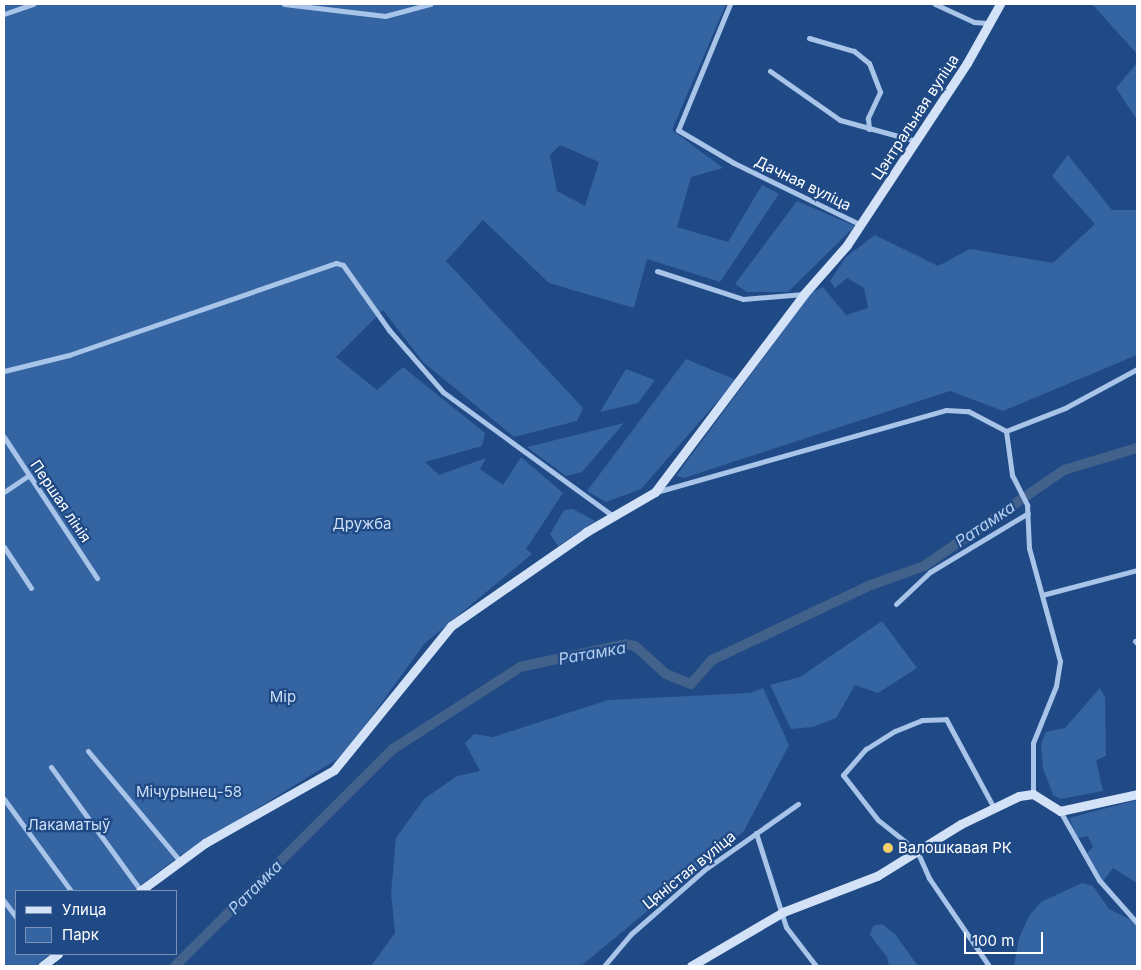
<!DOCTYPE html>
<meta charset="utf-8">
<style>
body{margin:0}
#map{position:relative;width:1141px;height:970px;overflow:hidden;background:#204a85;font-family:Inter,sans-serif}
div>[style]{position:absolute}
.green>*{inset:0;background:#3464a2}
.river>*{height:10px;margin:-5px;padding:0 5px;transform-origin:5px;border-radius:5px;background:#42618b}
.street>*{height:5px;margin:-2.5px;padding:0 2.5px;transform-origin:2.5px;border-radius:2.5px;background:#a8c4e9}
.secondary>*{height:9px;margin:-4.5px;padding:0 4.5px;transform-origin:4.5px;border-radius:4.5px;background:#d3e2f7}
.dots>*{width:14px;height:14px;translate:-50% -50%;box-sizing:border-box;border:2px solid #204a85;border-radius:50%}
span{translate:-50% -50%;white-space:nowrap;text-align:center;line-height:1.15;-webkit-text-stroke:4.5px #204a85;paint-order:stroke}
.street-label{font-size:15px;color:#fff}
.park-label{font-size:15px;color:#ccdff7}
.poi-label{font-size:15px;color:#fff}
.left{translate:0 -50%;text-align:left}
.water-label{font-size:16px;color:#b4cff1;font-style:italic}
.frame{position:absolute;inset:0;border:5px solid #fff;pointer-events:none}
.legend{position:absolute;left:15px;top:890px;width:162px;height:65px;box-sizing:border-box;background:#204a85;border:1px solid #7992b6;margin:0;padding:6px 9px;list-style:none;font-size:15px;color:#fff}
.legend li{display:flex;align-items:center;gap:10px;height:25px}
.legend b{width:25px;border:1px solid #7992b6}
.scale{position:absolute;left:964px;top:932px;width:79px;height:22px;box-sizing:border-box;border:2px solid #fff;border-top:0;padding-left:6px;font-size:15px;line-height:18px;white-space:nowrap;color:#fff;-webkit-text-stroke:4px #204a85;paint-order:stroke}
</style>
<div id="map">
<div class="green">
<i style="clip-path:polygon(evenodd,4px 4px,726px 4px,672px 130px,723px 168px,691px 177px,677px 227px,728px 242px,762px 185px,779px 194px,720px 282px,647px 259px,634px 308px,549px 283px,483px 220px,446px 261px,583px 408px,577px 421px,514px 437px,423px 362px,383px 310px,336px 357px,377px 390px,403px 367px,485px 433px,482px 446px,425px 462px,439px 475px,486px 458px,480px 469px,503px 485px,521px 457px,563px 493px,526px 549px,532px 554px,424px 644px,344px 755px,178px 857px,133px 891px,16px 891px,16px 954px,50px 954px,35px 966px,4px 966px,4px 4px,560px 145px,599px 162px,585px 206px,557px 191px,550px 155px,560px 145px)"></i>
<i style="clip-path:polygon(1092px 4px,1137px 4px,1137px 54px)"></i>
<i style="clip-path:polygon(1137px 63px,1137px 120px,1116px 88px)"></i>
<i style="clip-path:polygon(1068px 155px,1112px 210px,1137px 210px,1137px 355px,1003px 411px,950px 391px,684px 478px,676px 476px,812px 292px,823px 287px,846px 315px,868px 308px,864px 288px,847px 278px,835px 288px,830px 281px,846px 257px,875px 235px,938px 266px,970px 249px,1053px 263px,1095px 224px,1052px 176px)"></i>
<i style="clip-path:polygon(797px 201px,855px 226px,788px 292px,747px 292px,735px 284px)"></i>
<i style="clip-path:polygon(686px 359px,736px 380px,641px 489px,606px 502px,587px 491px)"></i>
<i style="clip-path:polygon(626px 369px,655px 380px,638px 403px,600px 412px)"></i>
<i style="clip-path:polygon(624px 423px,582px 472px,566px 476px,527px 447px)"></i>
<i style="clip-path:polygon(573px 509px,595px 521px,558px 546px,550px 534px,564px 510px)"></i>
<i style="clip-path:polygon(882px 621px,917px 668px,878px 693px,855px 685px,836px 718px,813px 727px,791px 729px,770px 685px,800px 677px)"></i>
<i style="clip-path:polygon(763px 688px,789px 745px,744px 831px,581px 966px,371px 966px,395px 933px,391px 893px,396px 838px,424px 799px,457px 776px,480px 771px,465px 743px,474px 734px,493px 737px,608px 700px,750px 693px)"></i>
<i style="clip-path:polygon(1100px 688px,1105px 697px,1106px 756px,1096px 760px,1103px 791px,1061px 799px,1053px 795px,1043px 768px,1041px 744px,1046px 732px,1065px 728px)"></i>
<i style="clip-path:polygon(1137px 800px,1137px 883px,1113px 868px,1103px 881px,1087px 853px,1093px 847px,1088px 836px,1078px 838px,1069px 818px)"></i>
<i style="clip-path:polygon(1082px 883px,1093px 886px,1109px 909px,1137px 923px,1137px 966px,1014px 966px,1019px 938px,1029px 916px,1041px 902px)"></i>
<i style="clip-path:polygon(882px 924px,895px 934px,918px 966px,889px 966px,887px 957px,870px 935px,873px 926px)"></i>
</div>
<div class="river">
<i style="left:175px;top:966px;width:308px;rotate:-44.9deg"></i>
<i style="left:393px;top:749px;width:151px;rotate:-32.8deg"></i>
<i style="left:520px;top:667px;width:108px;rotate:-12.2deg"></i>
<i style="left:626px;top:644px;width:9px;rotate:13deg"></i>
<i style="left:635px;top:646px;width:42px;rotate:42.1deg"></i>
<i style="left:666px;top:674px;width:27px;rotate:22deg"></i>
<i style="left:691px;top:684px;width:32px;rotate:-49deg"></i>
<i style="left:712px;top:660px;width:176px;rotate:-25.3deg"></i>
<i style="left:871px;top:585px;width:56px;rotate:-19.7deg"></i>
<i style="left:924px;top:566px;width:170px;rotate:-34.4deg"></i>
<i style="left:1064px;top:470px;width:76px;rotate:-16.8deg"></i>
</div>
<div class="street">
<i style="left:284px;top:4px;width:102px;rotate:6.8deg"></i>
<i style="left:385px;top:16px;width:47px;rotate:-14.9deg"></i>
<i style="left:730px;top:4px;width:136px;rotate:112.4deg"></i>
<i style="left:678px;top:130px;width:65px;rotate:30.5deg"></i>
<i style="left:734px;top:163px;width:141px;rotate:26deg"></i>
<i style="left:935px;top:4px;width:43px;rotate:24.8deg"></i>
<i style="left:974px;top:22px;width:14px;rotate:4deg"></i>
<i style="left:4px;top:14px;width:31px;rotate:-19deg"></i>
<i style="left:809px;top:38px;width:47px;rotate:16.1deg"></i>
<i style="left:854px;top:51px;width:19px;rotate:39deg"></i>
<i style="left:869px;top:63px;width:31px;rotate:69deg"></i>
<i style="left:880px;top:92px;width:29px;rotate:115deg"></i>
<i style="left:868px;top:118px;width:11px;rotate:85deg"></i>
<i style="left:770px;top:71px;width:85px;rotate:35deg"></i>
<i style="left:840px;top:120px;width:79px;rotate:15.4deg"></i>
<i style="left:657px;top:271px;width:90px;rotate:18deg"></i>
<i style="left:743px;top:299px;width:61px;rotate:-4.7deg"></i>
<i style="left:4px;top:371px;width:67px;rotate:-13.8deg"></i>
<i style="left:69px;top:355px;width:282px;rotate:-19deg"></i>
<i style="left:336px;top:263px;width:7px;rotate:16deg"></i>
<i style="left:343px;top:265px;width:80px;rotate:54.7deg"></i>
<i style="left:389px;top:330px;width:82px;rotate:48.9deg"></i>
<i style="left:443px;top:392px;width:210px;rotate:36.1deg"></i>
<i style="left:1006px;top:431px;width:63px;rotate:-21.3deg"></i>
<i style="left:1065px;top:408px;width:82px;rotate:-28.4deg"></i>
<i style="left:4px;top:437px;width:169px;rotate:56.6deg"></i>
<i style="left:4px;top:492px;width:30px;rotate:-34deg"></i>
<i style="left:656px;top:492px;width:301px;rotate:-15.8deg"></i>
<i style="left:946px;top:410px;width:22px;rotate:3deg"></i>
<i style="left:968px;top:411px;width:43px;rotate:27.8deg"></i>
<i style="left:1006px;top:431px;width:44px;rotate:82.2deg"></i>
<i style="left:1012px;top:475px;width:34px;rotate:63deg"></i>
<i style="left:1027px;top:505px;width:43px;rotate:87.3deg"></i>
<i style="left:1029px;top:548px;width:117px;rotate:74.7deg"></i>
<i style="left:1060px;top:661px;width:25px;rotate:99deg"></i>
<i style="left:1056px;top:686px;width:61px;rotate:112deg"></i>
<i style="left:1033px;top:743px;width:51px;rotate:90deg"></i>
<i style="left:4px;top:547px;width:49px;rotate:56.6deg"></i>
<i style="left:1042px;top:595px;width:98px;rotate:-14.7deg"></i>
<i style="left:896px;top:604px;width:47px;rotate:-43.3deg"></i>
<i style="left:930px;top:572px;width:114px;rotate:-31deg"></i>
<i style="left:1135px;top:641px;width:3px;rotate:45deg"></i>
<i style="left:88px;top:751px;width:142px;rotate:50.1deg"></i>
<i style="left:51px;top:767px;width:153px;rotate:54deg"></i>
<i style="left:4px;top:799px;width:114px;rotate:53.9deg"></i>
<i style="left:1060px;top:811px;width:79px;rotate:60.5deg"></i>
<i style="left:1099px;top:880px;width:57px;rotate:48.5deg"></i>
<i style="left:756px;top:833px;width:99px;rotate:72.3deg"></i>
<i style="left:786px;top:927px;width:49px;rotate:52.4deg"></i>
<i style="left:4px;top:901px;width:20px;rotate:53deg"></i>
<i style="left:604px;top:966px;width:42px;rotate:-49.8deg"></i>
<i style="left:631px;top:934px;width:97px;rotate:-41.2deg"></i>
<i style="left:704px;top:870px;width:115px;rotate:-35.1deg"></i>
<i style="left:989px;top:966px;width:107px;rotate:-124.3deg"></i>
<i style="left:929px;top:878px;width:30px;rotate:-114deg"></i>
<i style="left:917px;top:851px;width:50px;rotate:-141.5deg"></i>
<i style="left:878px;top:820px;width:57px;rotate:-127.9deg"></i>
<i style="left:843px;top:775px;width:35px;rotate:-49deg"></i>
<i style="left:866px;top:749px;width:34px;rotate:-32deg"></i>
<i style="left:895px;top:731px;width:29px;rotate:-22deg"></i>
<i style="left:922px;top:720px;width:24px;rotate:-2deg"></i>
<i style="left:946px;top:719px;width:101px;rotate:61.7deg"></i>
</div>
<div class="secondary">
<i style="left:140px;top:891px;width:81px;rotate:-36.4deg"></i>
<i style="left:205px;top:843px;width:148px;rotate:-29.5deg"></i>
<i style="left:334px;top:770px;width:186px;rotate:-50.9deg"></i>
<i style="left:451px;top:626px;width:165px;rotate:-34.8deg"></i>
<i style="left:586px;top:532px;width:80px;rotate:-30.1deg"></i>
<i style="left:655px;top:492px;width:248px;rotate:-53deg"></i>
<i style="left:804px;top:294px;width:65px;rotate:-48.7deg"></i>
<i style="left:847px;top:245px;width:218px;rotate:-56.6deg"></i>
<i style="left:967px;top:63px;width:68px;rotate:-60.8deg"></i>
<i style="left:42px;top:966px;width:20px;rotate:-37deg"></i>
<i style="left:691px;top:966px;width:107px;rotate:-30.4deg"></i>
<i style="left:783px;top:912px;width:101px;rotate:-21deg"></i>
<i style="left:877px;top:876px;width:99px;rotate:-31.8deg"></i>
<i style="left:961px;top:824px;width:64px;rotate:-25.8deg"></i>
<i style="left:1019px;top:796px;width:14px;rotate:-8deg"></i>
<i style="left:1033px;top:794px;width:32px;rotate:32deg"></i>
<i style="left:1060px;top:811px;width:79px;rotate:-12.4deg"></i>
</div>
<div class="dots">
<i style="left:888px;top:848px;background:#f7d069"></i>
</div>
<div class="street-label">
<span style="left:915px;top:117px;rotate:-57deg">Цэнтральная вуліца</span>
<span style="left:803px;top:183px;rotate:26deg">Дачная вуліца</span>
<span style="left:61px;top:501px;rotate:56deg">Першая лінія</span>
<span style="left:689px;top:870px;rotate:-39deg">Цяністая вуліца</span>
</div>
<div class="park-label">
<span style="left:362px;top:524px">Дружба</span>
<span style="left:283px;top:697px">Мір</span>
<span style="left:189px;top:792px">Мічурынец-58</span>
<span style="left:69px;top:825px">Лакаматыў</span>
</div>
<div class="poi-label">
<span class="left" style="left:898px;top:848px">Валошкавая РК</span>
</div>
<div class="water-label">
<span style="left:985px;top:524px;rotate:-34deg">Ратамка</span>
<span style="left:592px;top:653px;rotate:-10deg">Ратамка</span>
<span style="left:255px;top:887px;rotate:-45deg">Ратамка</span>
</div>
<div class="frame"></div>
<ul class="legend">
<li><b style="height:6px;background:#d3e2f7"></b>Улица</li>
<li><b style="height:14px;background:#3464a2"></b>Парк</li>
</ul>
<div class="scale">100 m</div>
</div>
